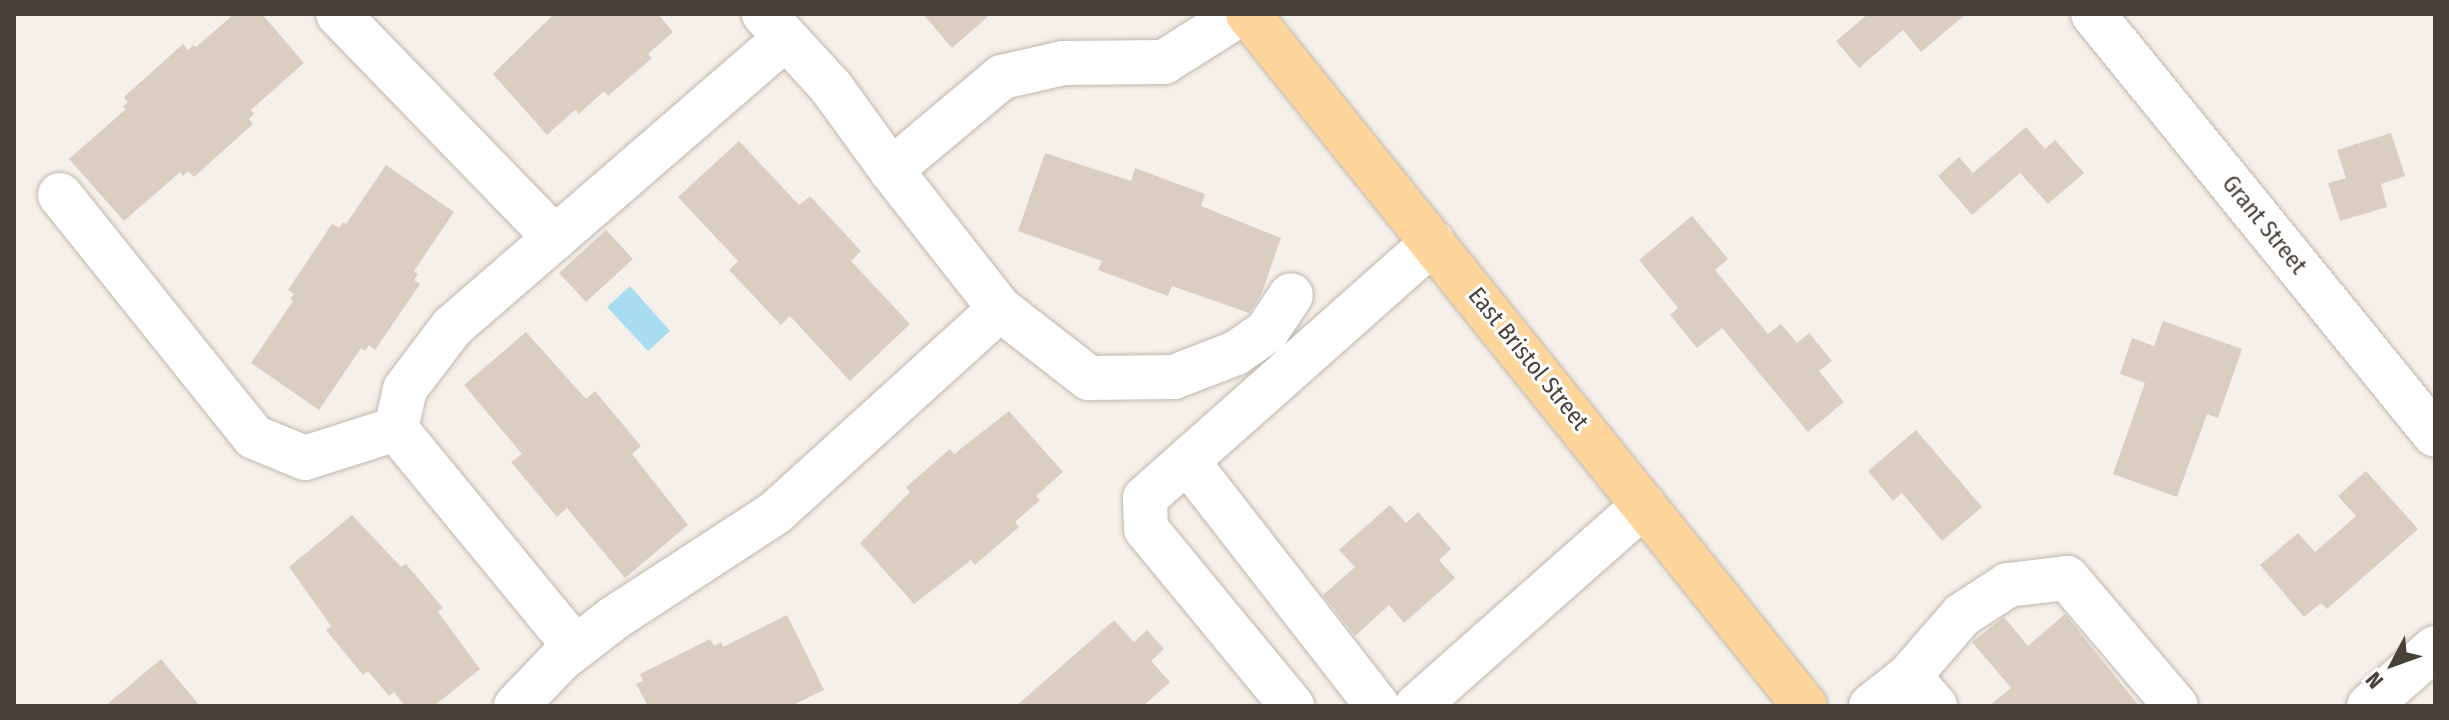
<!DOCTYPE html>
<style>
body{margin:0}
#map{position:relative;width:2449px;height:720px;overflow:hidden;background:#f5f0ea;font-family:"Fira Sans Condensed",sans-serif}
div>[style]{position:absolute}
.water>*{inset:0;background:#a8dcf1}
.building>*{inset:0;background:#dacec3}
.roads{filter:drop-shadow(0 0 2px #c1b7ad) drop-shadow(0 0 2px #c1b7ad)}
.minor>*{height:44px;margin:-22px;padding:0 22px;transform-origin:22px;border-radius:22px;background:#fff}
.major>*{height:44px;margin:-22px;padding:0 22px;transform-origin:22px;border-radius:22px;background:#fed59b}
span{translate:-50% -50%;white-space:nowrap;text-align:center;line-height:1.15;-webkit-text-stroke:6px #fff;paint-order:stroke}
.street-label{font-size:24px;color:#494038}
.frame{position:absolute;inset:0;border:16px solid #494038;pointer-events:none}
.north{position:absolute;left:2353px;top:624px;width:80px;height:80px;-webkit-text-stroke:6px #fff;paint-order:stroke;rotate:229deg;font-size:22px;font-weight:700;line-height:32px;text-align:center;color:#494038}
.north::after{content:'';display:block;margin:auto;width:28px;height:36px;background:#494038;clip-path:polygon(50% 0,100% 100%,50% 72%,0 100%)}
</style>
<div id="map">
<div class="water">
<i style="clip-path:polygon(630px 286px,670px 331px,648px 351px,607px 307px)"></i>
</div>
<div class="building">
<i style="clip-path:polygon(234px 14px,262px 14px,304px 63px,251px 110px,254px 114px,249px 119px,253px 124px,194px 177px,188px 171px,183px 176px,180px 172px,124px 221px,69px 159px,126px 109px,123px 107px,128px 102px,124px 97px,183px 44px,188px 50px,194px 45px,196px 47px)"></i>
<i style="clip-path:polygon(554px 14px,658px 14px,673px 32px,648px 54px,652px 58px,608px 96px,604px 91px,579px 114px,575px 110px,547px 135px,493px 74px)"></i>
<i style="clip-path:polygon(923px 14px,991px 14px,952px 48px)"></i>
<i style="clip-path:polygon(1868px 14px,1966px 14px,1921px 52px,1903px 30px,1859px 68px,1836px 41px)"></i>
<i style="clip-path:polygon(2026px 127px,2045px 149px,2055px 140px,2084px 173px,2048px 204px,2020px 173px,1972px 215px,1938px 176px,1959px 157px,1973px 173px)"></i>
<i style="clip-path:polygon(2391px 133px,2405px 176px,2381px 184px,2387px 207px,2340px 221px,2328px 183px,2346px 178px,2337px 150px)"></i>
<i style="clip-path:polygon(739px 141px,799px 205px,810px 196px,861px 251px,851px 261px,910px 324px,850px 381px,790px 316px,781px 325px,729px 270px,738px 261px,678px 197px)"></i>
<i style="clip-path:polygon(1045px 153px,1131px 181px,1135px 168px,1205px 194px,1201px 206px,1281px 238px,1261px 295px,1249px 313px,1172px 286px,1168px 296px,1098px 270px,1102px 261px,1018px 231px)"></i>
<i style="clip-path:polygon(386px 165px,454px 212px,414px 271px,418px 274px,414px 280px,420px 284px,375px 350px,369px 345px,365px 351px,361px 348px,319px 410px,251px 363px,293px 301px,290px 299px,294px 294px,288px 290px,332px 224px,339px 228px,343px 222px,346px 224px)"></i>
<i style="clip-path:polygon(1692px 216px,1728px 259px,1715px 270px,1768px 334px,1781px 324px,1797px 343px,1809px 333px,1832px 361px,1819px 371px,1844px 402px,1808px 432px,1722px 328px,1697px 348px,1670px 315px,1678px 308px,1639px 260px)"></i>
<i style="clip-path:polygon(606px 230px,633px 259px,586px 302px,559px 273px)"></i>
<i style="clip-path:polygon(2163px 321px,2242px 349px,2218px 418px,2207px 414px,2177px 497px,2113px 474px,2145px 383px,2120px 374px,2132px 338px,2154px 346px)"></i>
<i style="clip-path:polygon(526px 332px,586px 399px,595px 391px,641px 446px,632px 454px,688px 525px,625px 578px,567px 508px,557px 517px,511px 462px,522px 454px,464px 385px)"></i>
<i style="clip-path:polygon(1009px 411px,1063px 472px,1036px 496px,1040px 500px,1015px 522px,1019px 527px,975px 565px,971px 560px,914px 604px,860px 543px,910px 492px,906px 487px,950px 449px,954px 454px)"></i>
<i style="clip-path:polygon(1916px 430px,1982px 507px,1942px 541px,1902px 493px,1893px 501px,1868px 471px)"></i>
<i style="clip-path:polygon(2366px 471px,2418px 529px,2327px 609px,2321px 603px,2304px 617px,2260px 565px,2298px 533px,2315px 552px,2356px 516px,2338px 496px)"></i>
<i style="clip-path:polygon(1390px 505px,1406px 523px,1418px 512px,1451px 549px,1439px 560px,1455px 578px,1404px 623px,1389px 605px,1355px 636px,1323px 595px,1355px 567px,1339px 550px)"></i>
<i style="clip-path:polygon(352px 515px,401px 567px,406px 564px,443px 608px,438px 612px,480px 669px,434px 706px,405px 706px,394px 692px,389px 696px,368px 671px,363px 675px,326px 630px,331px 626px,289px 567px)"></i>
<i style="clip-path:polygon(2065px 614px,2139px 706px,1989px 706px,2011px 688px,1972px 642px,2004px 617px,2028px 646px)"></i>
<i style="clip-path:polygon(787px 615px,824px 690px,791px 706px,648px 706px,636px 684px,643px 681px,640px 674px,710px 639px,714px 646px,721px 642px,723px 647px)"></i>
<i style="clip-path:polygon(1114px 620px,1134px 642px,1147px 630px,1164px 649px,1151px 661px,1170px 682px,1143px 706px,1016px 706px)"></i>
<i style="clip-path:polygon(161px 659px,200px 706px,105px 706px)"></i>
</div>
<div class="roads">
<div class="minor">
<i style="left:338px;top:14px;width:312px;rotate:45.9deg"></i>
<i style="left:764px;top:14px;width:99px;rotate:47.5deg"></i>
<i style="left:831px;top:87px;width:102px;rotate:54.1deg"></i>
<i style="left:2093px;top:14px;width:542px;rotate:50.91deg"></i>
<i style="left:60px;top:195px;width:310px;rotate:51.3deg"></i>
<i style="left:254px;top:437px;width:55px;rotate:22.4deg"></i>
<i style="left:305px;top:458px;width:96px;rotate:-17.7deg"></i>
<i style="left:396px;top:429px;width:282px;rotate:50.6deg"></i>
<i style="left:1000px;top:309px;width:113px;rotate:37.8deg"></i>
<i style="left:1089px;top:378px;width:85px;rotate:-0.7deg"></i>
<i style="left:1174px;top:377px;width:66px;rotate:-21.2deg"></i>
<i style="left:1236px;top:353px;width:38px;rotate:-35deg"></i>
<i style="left:1267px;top:331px;width:43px;rotate:-56.3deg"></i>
<i style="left:396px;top:429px;width:41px;rotate:-77.3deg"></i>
<i style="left:405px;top:389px;width:78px;rotate:-52.8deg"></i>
<i style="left:452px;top:327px;width:440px;rotate:-40.9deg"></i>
<i style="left:1187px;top:461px;width:311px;rotate:52.1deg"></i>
<i style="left:1909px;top:676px;width:81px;rotate:-49deg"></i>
<i style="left:1962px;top:615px;width:55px;rotate:-33.1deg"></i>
<i style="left:2008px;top:585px;width:59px;rotate:-6.8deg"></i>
<i style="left:2067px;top:578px;width:168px;rotate:49.6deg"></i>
<i style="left:516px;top:706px;width:65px;rotate:-46.2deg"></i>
<i style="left:561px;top:659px;width:67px;rotate:-37.7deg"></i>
<i style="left:614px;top:618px;width:192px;rotate:-33.1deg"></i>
<i style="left:775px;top:513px;width:304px;rotate:-42.2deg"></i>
<i style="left:1000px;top:309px;width:177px;rotate:-128.1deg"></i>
<i style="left:891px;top:170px;width:145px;rotate:-40deg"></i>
<i style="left:1002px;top:77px;width:63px;rotate:-12.9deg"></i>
<i style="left:1063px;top:63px;width:101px;rotate:-0.6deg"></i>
<i style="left:1164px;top:62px;width:90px;rotate:-32.3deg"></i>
<i style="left:1292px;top:706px;width:229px;rotate:-129.5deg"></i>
<i style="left:1146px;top:529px;width:31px;rotate:-92deg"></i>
<i style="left:1145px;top:498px;width:385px;rotate:-41.6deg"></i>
<i style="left:1417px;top:706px;width:303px;rotate:-41.5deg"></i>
<i style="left:1871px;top:706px;width:48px;rotate:-38.3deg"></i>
<i style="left:1909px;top:676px;width:40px;rotate:49deg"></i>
<i style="left:2369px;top:706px;width:88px;rotate:-41.3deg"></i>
</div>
<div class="major">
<i style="left:1248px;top:14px;width:888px;rotate:51.17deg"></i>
</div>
</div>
<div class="street-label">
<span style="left:2264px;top:225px;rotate:51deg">Grant Street</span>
<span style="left:1528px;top:359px;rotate:51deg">East Bristol Street</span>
</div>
<div class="frame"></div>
<div class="north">N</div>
</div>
